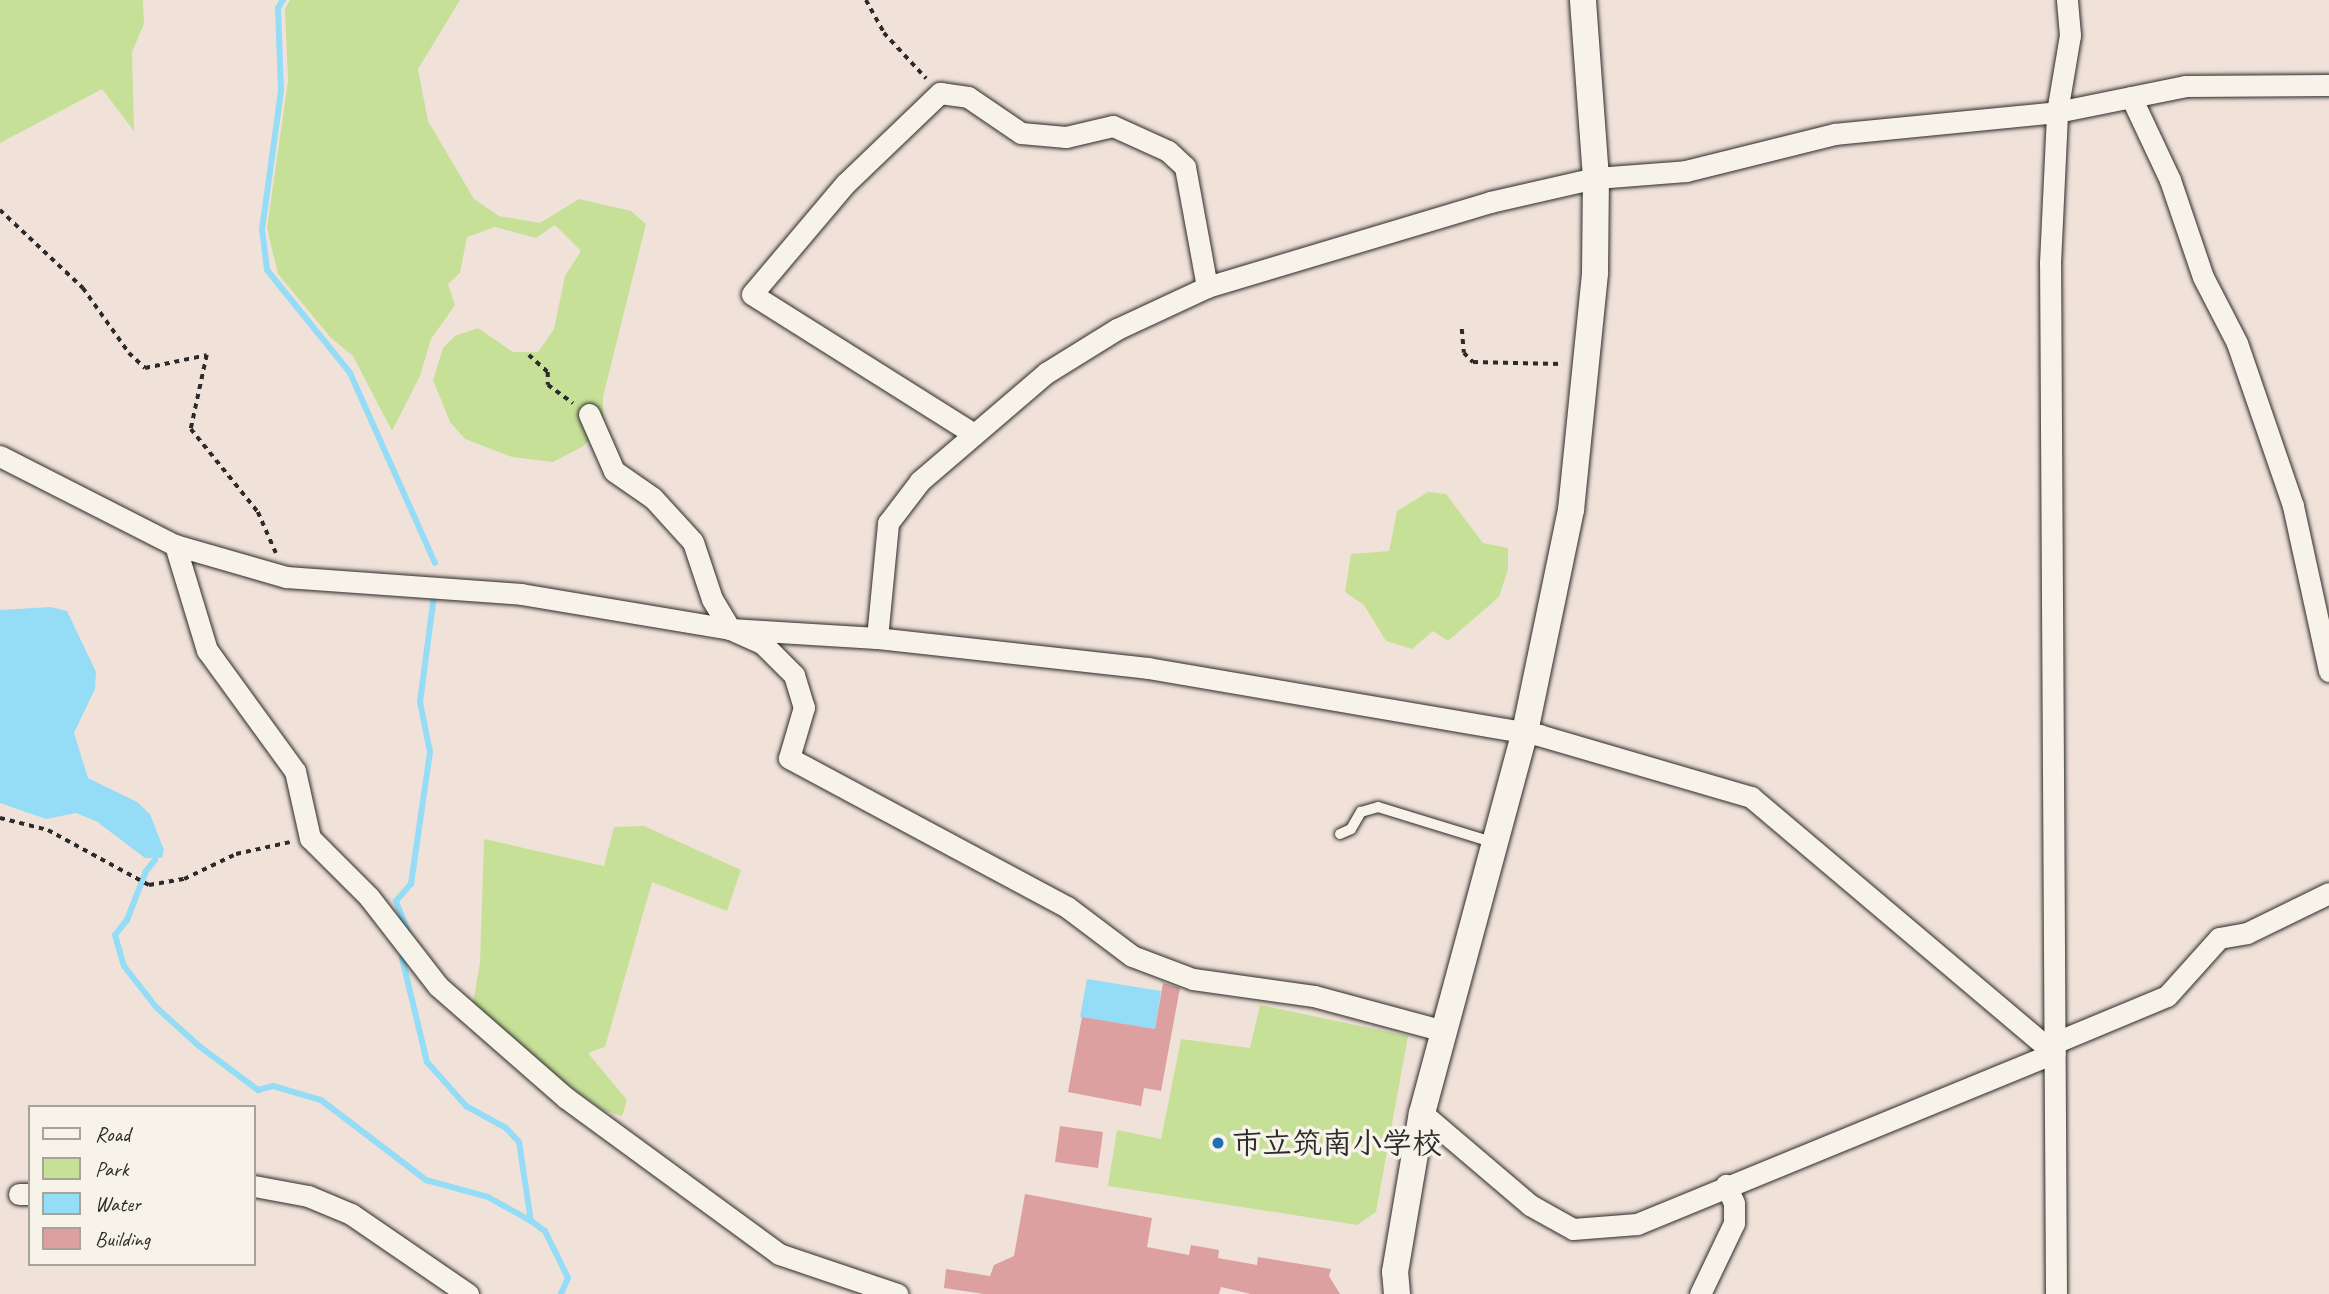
<!DOCTYPE html>
<meta charset="utf-8">
<style>
body{margin:0}
#map{position:relative;width:2329px;height:1294px;overflow:hidden;background:#f1e2d9;font-family:Caveat,"Klee One",sans-serif}
div>[style]{position:absolute}
.green>*{inset:0;background:#c6e097}
.water>*{inset:0;background:#95dcf7}
.stream>*{height:6px;margin:-3px;padding:0 3px;transform-origin:3px;border-radius:3px;background:#95dcf7}
.building>*{inset:0;background:#dba09f}
.path>*{height:3.5px;margin-top:-1.75px;transform-origin:0;background:repeating-linear-gradient(90deg,#2b2b2b 0 5px,transparent 0 10px)}
.roads{filter:drop-shadow(0 0 2px #2b2b2b) drop-shadow(0 0 2px #2b2b2b)}
.service>*{height:10px;margin:-5px;padding:0 5px;transform-origin:5px;border-radius:5px;background:#f7f3e8}
.minor>*{height:21px;margin:-10.5px;padding:0 10.5px;transform-origin:10.5px;border-radius:10.5px;background:#f7f3e8}
.tertiary>*{height:26px;margin:-13px;padding:0 13px;transform-origin:13px;border-radius:13px;background:#f7f3e8}
.dots>*{width:19px;height:19px;translate:-50% -50%;box-sizing:border-box;border:4px solid #f7f3e8;border-radius:50%}
span{translate:-50% -50%;white-space:nowrap;text-align:center;line-height:1.15;-webkit-text-stroke:7px #f7f3e8;paint-order:stroke}
.poi-label{font-size:30px;color:#2b2b2b;font-weight:700}
.left{translate:0 -50%;text-align:left}
.legend{position:absolute;left:28px;top:1105px;width:228px;height:161px;box-sizing:border-box;background:#f7f3e8;border:2px solid #a5a39c;margin:0;padding:9px 12px;list-style:none;font-size:21px;color:#2b2b2b}
.legend li{display:flex;align-items:center;gap:14px;height:35px}
.legend b{width:35px;border:2px solid #a5a39c}
</style>
<div id="map">
<div class="green">
<i style="clip-path:polygon(0 0,143px 0,144px 24px,132px 52px,134px 131px,102px 89px,0 143px)"></i>
<i style="clip-path:polygon(290px 0,460px 0,418px 69px,428px 121px,474px 199px,499px 216px,540px 223px,579px 199px,631px 211px,646px 224px,603px 397px,603px 429px,582px 447px,553px 462px,512px 457px,465px 439px,450px 422px,433px 380px,443px 348px,455px 336px,478px 328px,513px 352px,538px 352px,554px 329px,565px 276px,581px 251px,555px 225px,536px 238px,495px 227px,467px 237px,460px 273px,448px 284px,455px 305px,431px 339px,420px 376px,392px 431px,353px 356px,331px 338px,278px 274px,267px 228px,288px 81px,285px 9px)"></i>
<i style="clip-path:polygon(1428px 492px,1446px 494px,1483px 543px,1508px 548px,1508px 569px,1499px 597px,1448px 641px,1433px 631px,1412px 649px,1386px 641px,1364px 605px,1345px 592px,1351px 554px,1389px 551px,1397px 511px)"></i>
<i style="clip-path:polygon(644px 826px,741px 870px,727px 911px,652px 882px,605px 1047px,588px 1053px,627px 1100px,622px 1116px,603px 1110px,566px 1084px,473px 1003px,480px 963px,484px 839px,604px 866px,614px 827px)"></i>
<i style="clip-path:polygon(1260px 1005px,1408px 1036px,1376px 1212px,1357px 1225px,1108px 1186px,1117px 1130px,1161px 1139px,1181px 1039px,1250px 1048px)"></i>
</div>
<div class="water">
<i style="clip-path:polygon(50px 607px,67px 611px,96px 672px,95px 689px,74px 733px,88px 778px,137px 802px,150px 814px,164px 850px,162px 858px,145px 858px,96px 821px,76px 813px,46px 819px,0 803px,0 610px)"></i>
<i style="clip-path:polygon(1087px 979px,1161px 991px,1155px 1029px,1080px 1017px)"></i>
</div>
<div class="stream">
<i style="left:283px;top:0;width:9px;rotate:122deg"></i>
<i style="left:278px;top:8px;width:83px;rotate:87.9deg"></i>
<i style="left:281px;top:91px;width:139px;rotate:97.8deg"></i>
<i style="left:262px;top:229px;width:41px;rotate:83deg"></i>
<i style="left:267px;top:270px;width:132px;rotate:51.1deg"></i>
<i style="left:350px;top:373px;width:208px;rotate:65.9deg"></i>
<i style="left:155px;top:860px;width:14px;rotate:129deg"></i>
<i style="left:146px;top:871px;width:53px;rotate:111.2deg"></i>
<i style="left:127px;top:920px;width:19px;rotate:129deg"></i>
<i style="left:115px;top:935px;width:32px;rotate:74deg"></i>
<i style="left:124px;top:966px;width:52px;rotate:52deg"></i>
<i style="left:156px;top:1007px;width:58px;rotate:42.2deg"></i>
<i style="left:199px;top:1046px;width:74px;rotate:36.7deg"></i>
<i style="left:258px;top:1090px;width:16px;rotate:-15deg"></i>
<i style="left:273px;top:1086px;width:50px;rotate:16.3deg"></i>
<i style="left:321px;top:1100px;width:132px;rotate:37.3deg"></i>
<i style="left:426px;top:1180px;width:64px;rotate:15.3deg"></i>
<i style="left:488px;top:1197px;width:49px;rotate:29.2deg"></i>
<i style="left:531px;top:1221px;width:17px;rotate:36deg"></i>
<i style="left:545px;top:1231px;width:52px;rotate:63.9deg"></i>
<i style="left:568px;top:1278px;width:17px;rotate:114deg"></i>
<i style="left:410px;top:936px;width:38px;rotate:-112deg"></i>
<i style="left:396px;top:901px;width:23px;rotate:-49deg"></i>
<i style="left:411px;top:884px;width:133px;rotate:-81.8deg"></i>
<i style="left:430px;top:752px;width:51px;rotate:-101.3deg"></i>
<i style="left:420px;top:702px;width:107px;rotate:-82.5deg"></i>
<i style="left:402px;top:958px;width:107px;rotate:76.5deg"></i>
<i style="left:427px;top:1062px;width:59px;rotate:48.4deg"></i>
<i style="left:466px;top:1106px;width:46px;rotate:28.8deg"></i>
<i style="left:506px;top:1128px;width:19px;rotate:47deg"></i>
<i style="left:519px;top:1142px;width:80px;rotate:81.4deg"></i>
</div>
<div class="building">
<i style="clip-path:polygon(1163px 983px,1180px 988px,1161px 1091px,1144px 1088px,1141px 1106px,1068px 1092px,1082px 1017px,1155px 1029px)"></i>
<i style="clip-path:polygon(1060px 1126px,1103px 1132px,1098px 1168px,1055px 1162px)"></i>
<i style="clip-path:polygon(1025px 1194px,1152px 1218px,1147px 1247px,1189px 1255px,1191px 1245px,1219px 1250px,1218px 1258px,1257px 1265px,1258px 1257px,1331px 1269px,1329px 1276px,1340px 1294px,1251px 1294px,1221px 1287px,1219px 1294px,984px 1294px,944px 1288px,946px 1269px,990px 1276px,994px 1265px,1014px 1256px)"></i>
</div>
<div class="path">
<i style="left:866px;top:0;width:38px;rotate:61deg"></i>
<i style="left:884px;top:33px;width:62px;rotate:47deg"></i>
<i style="left:0;top:210px;width:114px;rotate:43.2deg"></i>
<i style="left:83px;top:288px;width:80px;rotate:54.7deg"></i>
<i style="left:129px;top:353px;width:22px;rotate:43deg"></i>
<i style="left:145px;top:368px;width:63px;rotate:-11.8deg"></i>
<i style="left:207px;top:355px;width:76px;rotate:102.2deg"></i>
<i style="left:191px;top:429px;width:107px;rotate:51.1deg"></i>
<i style="left:258px;top:512px;width:45px;rotate:66.3deg"></i>
<i style="left:1462px;top:329px;width:24px;rotate:85deg"></i>
<i style="left:1464px;top:353px;width:13px;rotate:45deg"></i>
<i style="left:1473px;top:362px;width:90px;rotate:1.3deg"></i>
<i style="left:529px;top:355px;width:25px;rotate:42deg"></i>
<i style="left:548px;top:372px;width:13px;rotate:90deg"></i>
<i style="left:548px;top:385px;width:31px;rotate:36deg"></i>
<i style="left:0;top:818px;width:49px;rotate:14deg"></i>
<i style="left:48px;top:830px;width:115px;rotate:28.6deg"></i>
<i style="left:149px;top:885px;width:36px;rotate:-10deg"></i>
<i style="left:184px;top:879px;width:58px;rotate:-25.7deg"></i>
<i style="left:236px;top:854px;width:55px;rotate:-12.5deg"></i>
</div>
<div class="roads">
<div class="service">
<i style="left:1340px;top:834px;width:12px;rotate:-24deg"></i>
<i style="left:1351px;top:829px;width:20px;rotate:-60deg"></i>
<i style="left:1361px;top:812px;width:18px;rotate:-16deg"></i>
<i style="left:1378px;top:807px;width:122px;rotate:17.1deg"></i>
</div>
<div class="minor">
<i style="left:2131px;top:97px;width:92px;rotate:64.8deg"></i>
<i style="left:2170px;top:180px;width:102px;rotate:71.2deg"></i>
<i style="left:2203px;top:277px;width:74px;rotate:62.7deg"></i>
<i style="left:2237px;top:343px;width:172px;rotate:71deg"></i>
<i style="left:2293px;top:506px;width:169px;rotate:77.7deg"></i>
<i style="left:589px;top:414px;width:62px;rotate:66.3deg"></i>
<i style="left:614px;top:471px;width:47px;rotate:34.7deg"></i>
<i style="left:653px;top:498px;width:59px;rotate:47.7deg"></i>
<i style="left:693px;top:542px;width:60px;rotate:71.6deg"></i>
<i style="left:712px;top:599px;width:35px;rotate:59deg"></i>
<i style="left:730px;top:629px;width:36px;rotate:24deg"></i>
<i style="left:763px;top:644px;width:44px;rotate:45deg"></i>
<i style="left:794px;top:675px;width:34px;rotate:73deg"></i>
<i style="left:804px;top:707px;width:53px;rotate:106.4deg"></i>
<i style="left:789px;top:758px;width:315px;rotate:28.2deg"></i>
<i style="left:1067px;top:907px;width:81px;rotate:37deg"></i>
<i style="left:1132px;top:956px;width:65px;rotate:20.7deg"></i>
<i style="left:1193px;top:979px;width:122px;rotate:8deg"></i>
<i style="left:1314px;top:996px;width:135px;rotate:15.1deg"></i>
<i style="left:974px;top:434px;width:262px;rotate:-147.8deg"></i>
<i style="left:752px;top:294px;width:144px;rotate:-49.8deg"></i>
<i style="left:845px;top:184px;width:132px;rotate:-43.8deg"></i>
<i style="left:940px;top:93px;width:28px;rotate:8deg"></i>
<i style="left:968px;top:97px;width:64px;rotate:34.2deg"></i>
<i style="left:1021px;top:133px;width:45px;rotate:5.1deg"></i>
<i style="left:1066px;top:137px;width:48px;rotate:-13.2deg"></i>
<i style="left:1113px;top:126px;width:60px;rotate:24.4deg"></i>
<i style="left:1168px;top:151px;width:23px;rotate:43deg"></i>
<i style="left:1185px;top:167px;width:122px;rotate:79.6deg"></i>
<i style="left:0;top:456px;width:196px;rotate:27deg"></i>
<i style="left:175px;top:545px;width:116px;rotate:16.1deg"></i>
<i style="left:286px;top:577px;width:236px;rotate:4.1deg"></i>
<i style="left:521px;top:594px;width:212px;rotate:9.5deg"></i>
<i style="left:730px;top:629px;width:147px;rotate:3.5deg"></i>
<i style="left:877px;top:638px;width:273px;rotate:6.3deg"></i>
<i style="left:1148px;top:668px;width:397px;rotate:9.7deg"></i>
<i style="left:1539px;top:735px;width:221px;rotate:16.3deg"></i>
<i style="left:1751px;top:797px;width:397px;rotate:40.2deg"></i>
<i style="left:175px;top:545px;width:110px;rotate:73.1deg"></i>
<i style="left:207px;top:650px;width:150px;rotate:54deg"></i>
<i style="left:295px;top:771px;width:69px;rotate:77.4deg"></i>
<i style="left:310px;top:838px;width:83px;rotate:45deg"></i>
<i style="left:369px;top:897px;width:113px;rotate:52.2deg"></i>
<i style="left:438px;top:986px;width:170px;rotate:41.2deg"></i>
<i style="left:566px;top:1098px;width:264px;rotate:36.2deg"></i>
<i style="left:779px;top:1254px;width:125px;rotate:18.7deg"></i>
<i style="left:877px;top:638px;width:116px;rotate:-84.5deg"></i>
<i style="left:888px;top:523px;width:53px;rotate:-52.7deg"></i>
<i style="left:920px;top:481px;width:166px;rotate:-40.6deg"></i>
<i style="left:1046px;top:373px;width:84px;rotate:-31.8deg"></i>
<i style="left:1117px;top:329px;width:99px;rotate:-25deg"></i>
<i style="left:1207px;top:287px;width:295px;rotate:-16.7deg"></i>
<i style="left:1490px;top:202px;width:109px;rotate:-12.8deg"></i>
<i style="left:1596px;top:178px;width:90px;rotate:-4.4deg"></i>
<i style="left:1686px;top:171px;width:153px;rotate:-14deg"></i>
<i style="left:1834px;top:134px;width:224px;rotate:-5.6deg"></i>
<i style="left:2057px;top:112px;width:132px;rotate:-11.4deg"></i>
<i style="left:2186px;top:86px;width:143px;rotate:-0.4deg"></i>
<i style="left:2054px;top:1043px;width:122px;rotate:-22.6deg"></i>
<i style="left:2167px;top:996px;width:78px;rotate:-48.1deg"></i>
<i style="left:2219px;top:938px;width:28px;rotate:-10deg"></i>
<i style="left:2247px;top:933px;width:91px;rotate:-26deg"></i>
<i style="left:1422px;top:1113px;width:142px;rotate:40.4deg"></i>
<i style="left:1530px;top:1205px;width:49px;rotate:29.2deg"></i>
<i style="left:1573px;top:1229px;width:64px;rotate:-4.5deg"></i>
<i style="left:1637px;top:1224px;width:451px;rotate:-22.3deg"></i>
<i style="left:254px;top:1186px;width:55px;rotate:10.5deg"></i>
<i style="left:308px;top:1196px;width:47px;rotate:22.7deg"></i>
<i style="left:351px;top:1214px;width:142px;rotate:34.4deg"></i>
<i style="left:19px;top:1194px;width:11px"></i>
<i style="left:1700px;top:1294px;width:79px;rotate:-64.4deg"></i>
<i style="left:1734px;top:1223px;width:20px;rotate:-90deg"></i>
<i style="left:1734px;top:1203px;width:20px;rotate:-114deg"></i>
<i style="left:2056px;top:1294px;width:1031px;rotate:-90.33deg"></i>
<i style="left:2050px;top:263px;width:151px;rotate:-87.3deg"></i>
<i style="left:2057px;top:112px;width:78px;rotate:-80.4deg"></i>
<i style="left:2070px;top:35px;width:35px;rotate:-95deg"></i>
</div>
<div class="tertiary">
<i style="left:1397px;top:1294px;width:22px;rotate:-95deg"></i>
<i style="left:1395px;top:1272px;width:161px;rotate:-80.4deg"></i>
<i style="left:1422px;top:1113px;width:395px;rotate:-74.9deg"></i>
<i style="left:1525px;top:732px;width:227px;rotate:-78.3deg"></i>
<i style="left:1571px;top:510px;width:239px;rotate:-84.2deg"></i>
<i style="left:1595px;top:272px;width:94px;rotate:-89.4deg"></i>
<i style="left:1596px;top:178px;width:178px;rotate:-94.2deg"></i>
</div>
</div>
<div class="dots">
<i style="left:1218px;top:1143px;background:#1f6fb2"></i>
</div>
<div class="poi-label">
<span class="left" style="left:1232px;top:1143px">市立筑南小学校</span>
</div>
<ul class="legend">
<li><b style="height:9px;background:#f7f3e8"></b>Road</li>
<li><b style="height:19px;background:#c6e097"></b>Park</li>
<li><b style="height:19px;background:#95dcf7"></b>Water</li>
<li><b style="height:19px;background:#dba09f"></b>Building</li>
</ul>
</div>
